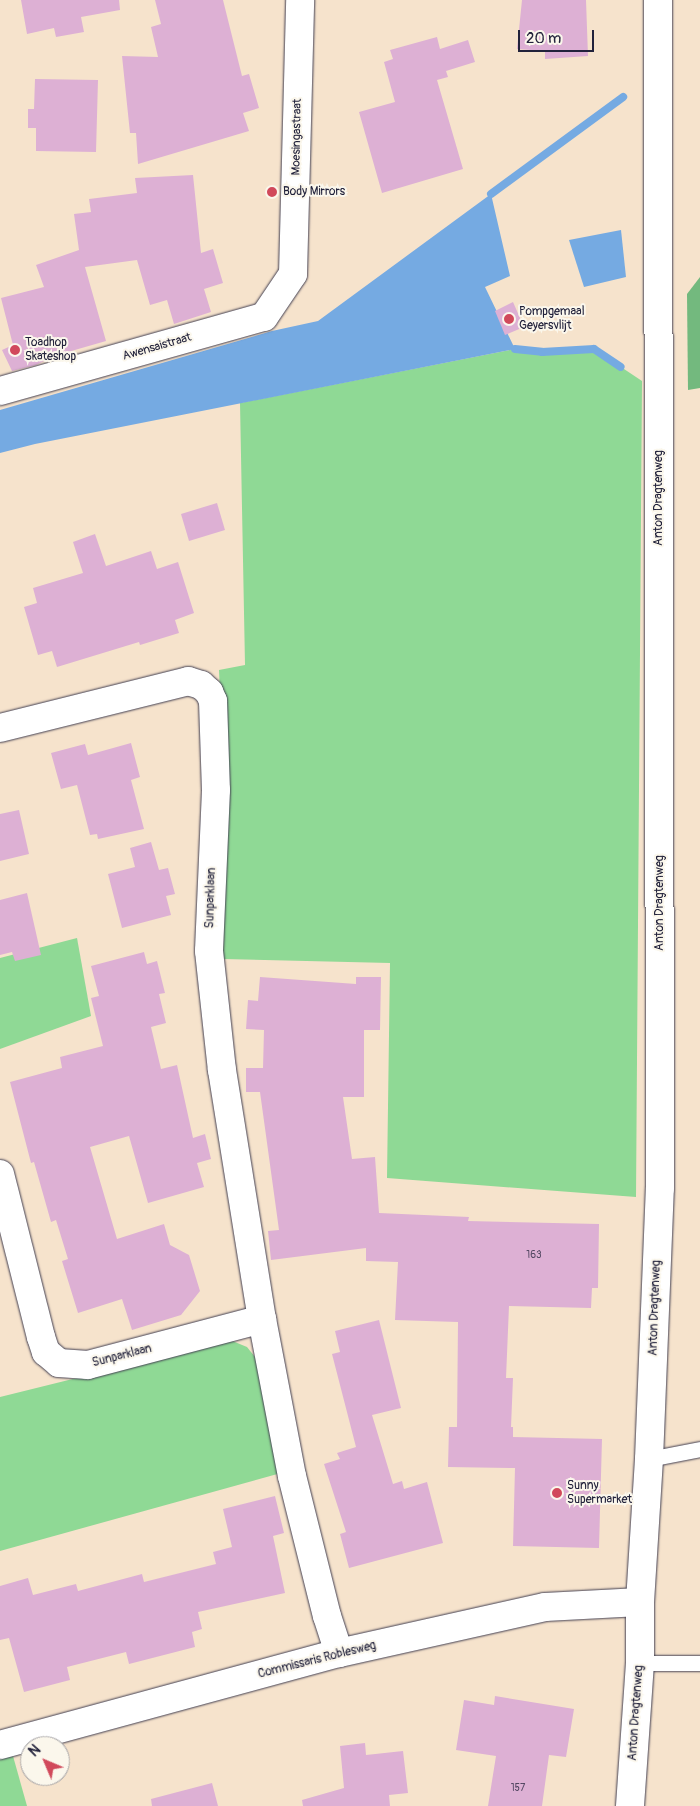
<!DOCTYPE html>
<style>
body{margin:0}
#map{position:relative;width:700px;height:1806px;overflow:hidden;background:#f6e3cc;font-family:Pangolin,sans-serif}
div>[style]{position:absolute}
.green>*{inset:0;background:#8fd995}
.forest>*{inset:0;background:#73b97e}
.water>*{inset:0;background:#75aae2}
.stream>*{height:8px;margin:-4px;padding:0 4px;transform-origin:4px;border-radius:4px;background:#75aae2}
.building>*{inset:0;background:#ddb0d4}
.roads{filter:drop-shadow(0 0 1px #423f51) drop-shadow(0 0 1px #423f51)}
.lane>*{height:15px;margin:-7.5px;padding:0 7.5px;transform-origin:7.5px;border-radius:7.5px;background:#fff}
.street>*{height:28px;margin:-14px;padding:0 14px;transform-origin:14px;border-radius:14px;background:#fff}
.secondary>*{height:28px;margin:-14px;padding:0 14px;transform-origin:14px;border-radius:14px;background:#fff}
.dots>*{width:14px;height:14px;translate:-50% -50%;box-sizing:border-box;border:2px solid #fbf7ec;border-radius:50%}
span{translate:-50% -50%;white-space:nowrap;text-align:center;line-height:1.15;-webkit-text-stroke:4px #fbf7ec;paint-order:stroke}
.number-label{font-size:10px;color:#514661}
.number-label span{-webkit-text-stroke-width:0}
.street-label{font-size:12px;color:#22223b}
.poi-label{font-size:12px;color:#22223b}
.left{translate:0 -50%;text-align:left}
.north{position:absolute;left:20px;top:1736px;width:50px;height:50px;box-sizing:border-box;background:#fbf7ec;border:1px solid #a4a2a5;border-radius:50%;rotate:315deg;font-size:14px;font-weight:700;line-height:20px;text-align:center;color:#22223b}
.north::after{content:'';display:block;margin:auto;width:18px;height:22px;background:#d1495b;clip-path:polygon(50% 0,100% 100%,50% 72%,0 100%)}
.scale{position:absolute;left:518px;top:30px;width:76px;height:22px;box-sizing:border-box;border:2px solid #22223b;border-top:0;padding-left:6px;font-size:15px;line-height:18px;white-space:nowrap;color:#22223b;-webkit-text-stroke:4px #fbf7ec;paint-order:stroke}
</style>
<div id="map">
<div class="green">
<i style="clip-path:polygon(515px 349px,542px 352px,594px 349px,642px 381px,636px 1197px,387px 1178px,390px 963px,223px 959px,224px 788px,219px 670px,245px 665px,240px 403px)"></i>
<i style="clip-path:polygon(77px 938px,91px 1016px,0 1049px,0 958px)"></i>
<i style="clip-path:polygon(230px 1340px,247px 1347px,259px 1362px,281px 1473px,0 1551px,0 1397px)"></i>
<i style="clip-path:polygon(13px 1756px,27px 1806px,0 1806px,0 1759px)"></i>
</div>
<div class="forest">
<i style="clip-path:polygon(700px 277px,700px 388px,688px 390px,687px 294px)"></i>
</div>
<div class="water">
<i style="clip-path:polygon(491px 194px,510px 276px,485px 287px,515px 349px,35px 444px,0 453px,0 410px,272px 331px,318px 321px)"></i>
<i style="clip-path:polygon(621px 230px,626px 277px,584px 287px,569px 240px)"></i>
</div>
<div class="stream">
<i style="left:491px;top:194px;width:164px;rotate:-36.3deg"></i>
<i style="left:515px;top:349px;width:27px;rotate:6deg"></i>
<i style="left:542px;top:352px;width:52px;rotate:-3.3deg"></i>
<i style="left:594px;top:349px;width:32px;rotate:34deg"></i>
</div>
<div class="building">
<i style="clip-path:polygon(21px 0,119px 0,120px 10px,81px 17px,84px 32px,56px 37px,54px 28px,27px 34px)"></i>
<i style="clip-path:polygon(155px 0,223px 0,242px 76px,249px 74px,259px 108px,243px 113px,249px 131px,138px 164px,136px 133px,130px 133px,122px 56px,158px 57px,151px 27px,161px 24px)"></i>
<i style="clip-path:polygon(522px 0,586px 0,588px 56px,545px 59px,545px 51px,517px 49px)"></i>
<i style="clip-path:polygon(437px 37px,440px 49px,468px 40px,475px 62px,446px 71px,448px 77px,437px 80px,463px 169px,382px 193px,359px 112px,395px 102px,384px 62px,393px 59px,390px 50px)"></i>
<i style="clip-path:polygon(35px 79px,98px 80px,96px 152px,36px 151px,36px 128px,28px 128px,28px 109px,34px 109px)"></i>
<i style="clip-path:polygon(193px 175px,201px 253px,213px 249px,223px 283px,204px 289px,211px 312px,174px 324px,167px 300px,150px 305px,137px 260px,85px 267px,106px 341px,54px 356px,36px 365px,12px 371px,2px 350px,13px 345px,1px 298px,44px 287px,36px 265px,79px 250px,74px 214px,91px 212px,89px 199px,137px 193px,135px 178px)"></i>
<i style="clip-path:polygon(513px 302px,524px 327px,505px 335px,495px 311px)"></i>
<i style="clip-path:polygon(217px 503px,225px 530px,189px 541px,181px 514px)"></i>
<i style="clip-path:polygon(95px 534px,106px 566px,151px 551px,157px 569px,178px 562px,194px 613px,175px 620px,179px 633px,140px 645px,139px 642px,57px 667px,52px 651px,38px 655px,24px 607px,37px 603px,33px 588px,83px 573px,73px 542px)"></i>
<i style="clip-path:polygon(131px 743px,140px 777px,131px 780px,144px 829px,98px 839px,97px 834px,90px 835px,77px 785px,61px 789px,51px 753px,85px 744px,88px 755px)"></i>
<i style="clip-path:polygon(19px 810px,29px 854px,0 861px,0 814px)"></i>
<i style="clip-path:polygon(151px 842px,159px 870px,168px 868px,175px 894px,166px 896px,171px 915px,122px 928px,108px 874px,135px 867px,130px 848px)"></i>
<i style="clip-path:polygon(27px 893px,41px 955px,15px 961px,12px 952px,0 955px,0 900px)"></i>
<i style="clip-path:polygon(144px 952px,147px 964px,157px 961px,165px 993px,159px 994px,166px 1023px,151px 1027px,161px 1069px,177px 1065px,193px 1138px,205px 1134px,211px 1159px,197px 1163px,204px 1187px,148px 1203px,129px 1136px,90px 1147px,117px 1239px,164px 1224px,170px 1245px,189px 1255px,200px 1291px,181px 1315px,132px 1330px,122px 1299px,78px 1313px,62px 1261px,68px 1259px,56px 1220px,51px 1222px,34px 1162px,31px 1163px,10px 1082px,62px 1068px,60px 1057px,103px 1046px,91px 998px,99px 996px,91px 966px)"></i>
<i style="clip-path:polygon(260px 977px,356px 984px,356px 977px,381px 977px,380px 1030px,364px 1030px,364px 1097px,343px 1097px,352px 1159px,375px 1157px,379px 1213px,469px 1217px,468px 1221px,599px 1224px,598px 1288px,592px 1288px,591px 1308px,509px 1306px,506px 1378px,513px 1378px,511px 1427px,513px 1427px,513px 1437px,602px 1439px,599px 1548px,513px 1546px,515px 1468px,448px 1467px,449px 1427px,457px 1427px,458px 1322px,395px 1320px,398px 1262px,366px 1261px,366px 1248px,271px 1260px,268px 1231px,279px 1230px,260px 1092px,246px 1092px,246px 1068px,263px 1068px,264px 1030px,246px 1029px,248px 1000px,258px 1001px)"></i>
<i style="clip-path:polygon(379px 1320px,401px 1408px,372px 1415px,393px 1484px,402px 1481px,404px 1489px,427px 1482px,443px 1543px,349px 1568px,340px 1534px,346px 1532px,324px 1464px,340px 1459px,337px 1453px,356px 1447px,332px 1354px,340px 1352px,335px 1331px)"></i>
<i style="clip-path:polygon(275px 1496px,284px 1533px,273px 1536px,285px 1593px,198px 1612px,202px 1629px,192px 1632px,195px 1647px,129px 1664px,126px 1652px,67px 1667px,70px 1680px,24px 1692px,9px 1638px,0 1640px,0 1586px,28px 1578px,33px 1595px,76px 1584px,78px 1591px,142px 1574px,144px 1582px,216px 1564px,213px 1552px,232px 1547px,223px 1509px)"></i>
<i style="clip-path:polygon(495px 1696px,574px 1709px,566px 1757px,549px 1755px,542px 1806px,488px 1806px,496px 1756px,456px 1750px,464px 1700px,494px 1705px)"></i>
<i style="clip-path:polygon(365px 1743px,366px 1755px,403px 1751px,408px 1793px,389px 1795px,390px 1806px,303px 1806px,302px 1800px,344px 1788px,340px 1746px)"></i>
<i style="clip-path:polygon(212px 1783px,218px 1806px,152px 1806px,151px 1799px)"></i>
</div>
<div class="roads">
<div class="lane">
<i style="left:649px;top:1459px;width:52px;rotate:-11.1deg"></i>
<i style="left:640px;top:1663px;width:60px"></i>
</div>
<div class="street">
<i style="left:0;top:391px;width:274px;rotate:-15.7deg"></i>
<i style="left:264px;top:317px;width:52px;rotate:-56deg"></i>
<i style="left:293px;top:274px;width:274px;rotate:-88.5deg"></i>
<i style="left:0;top:728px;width:194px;rotate:-14deg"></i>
<i style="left:188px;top:681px;width:14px;rotate:17deg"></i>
<i style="left:201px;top:685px;width:11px;rotate:41deg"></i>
<i style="left:209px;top:692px;width:10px;rotate:66deg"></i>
<i style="left:213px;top:701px;width:89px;rotate:88.1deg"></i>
<i style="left:216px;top:790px;width:161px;rotate:92.5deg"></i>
<i style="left:209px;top:951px;width:120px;rotate:83.8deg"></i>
<i style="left:222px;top:1070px;width:252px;rotate:80.9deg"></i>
<i style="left:262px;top:1319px;width:160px;rotate:79.2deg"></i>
<i style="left:292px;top:1476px;width:144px;rotate:76deg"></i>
<i style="left:327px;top:1616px;width:39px;rotate:72deg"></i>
<i style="left:0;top:1174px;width:168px;rotate:75.9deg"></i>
<i style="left:41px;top:1337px;width:16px;rotate:72deg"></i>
<i style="left:46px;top:1352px;width:17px;rotate:40deg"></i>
<i style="left:59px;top:1363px;width:29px;rotate:4deg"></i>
<i style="left:88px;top:1365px;width:180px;rotate:-14.8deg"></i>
<i style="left:0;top:1745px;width:351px;rotate:-15.2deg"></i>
<i style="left:339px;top:1653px;width:211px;rotate:-12.6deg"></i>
<i style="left:545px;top:1607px;width:95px;rotate:-3deg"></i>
</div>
<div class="secondary">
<i style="left:630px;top:1806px;width:143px;rotate:-86deg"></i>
<i style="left:640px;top:1663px;width:61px;rotate:-90deg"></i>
<i style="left:640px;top:1602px;width:143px;rotate:-86.4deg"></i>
<i style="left:649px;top:1459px;width:271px;rotate:-87.7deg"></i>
<i style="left:660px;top:1188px;width:1188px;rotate:-90.1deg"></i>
</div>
</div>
<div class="dots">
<i style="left:272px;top:192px;background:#d1495b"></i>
<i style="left:509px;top:319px;background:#d1495b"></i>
<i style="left:15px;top:350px;background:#d1495b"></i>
<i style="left:557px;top:1493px;background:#d1495b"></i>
</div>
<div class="number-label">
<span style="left:534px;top:1256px">163</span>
<span style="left:518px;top:1789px">157</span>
</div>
<div class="street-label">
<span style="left:297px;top:137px;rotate:-89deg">Moesingastraat</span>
<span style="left:157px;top:347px;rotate:-16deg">Awensaistraat</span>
<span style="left:659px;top:498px;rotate:-90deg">Anton Dragtenweg</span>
<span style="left:211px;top:898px;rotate:-88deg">Sunparklaan</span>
<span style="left:660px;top:903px;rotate:-90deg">Anton Dragtenweg</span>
<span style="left:655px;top:1308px;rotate:-88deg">Anton Dragtenweg</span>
<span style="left:122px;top:1356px;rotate:-14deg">Sunparklaan</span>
<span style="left:317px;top:1660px;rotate:-14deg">Commissaris Roblesweg</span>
<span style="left:636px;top:1713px;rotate:-86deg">Anton Dragtenweg</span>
</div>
<div class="poi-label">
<span class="left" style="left:283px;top:192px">Body Mirrors</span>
<span class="left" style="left:519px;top:319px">Pompgemaal<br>Geyersvlijt</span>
<span class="left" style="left:25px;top:350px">Toadhop<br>Skateshop</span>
<span class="left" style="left:567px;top:1493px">Sunny<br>Supermarket</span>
</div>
<div class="north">N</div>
<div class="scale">20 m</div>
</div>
